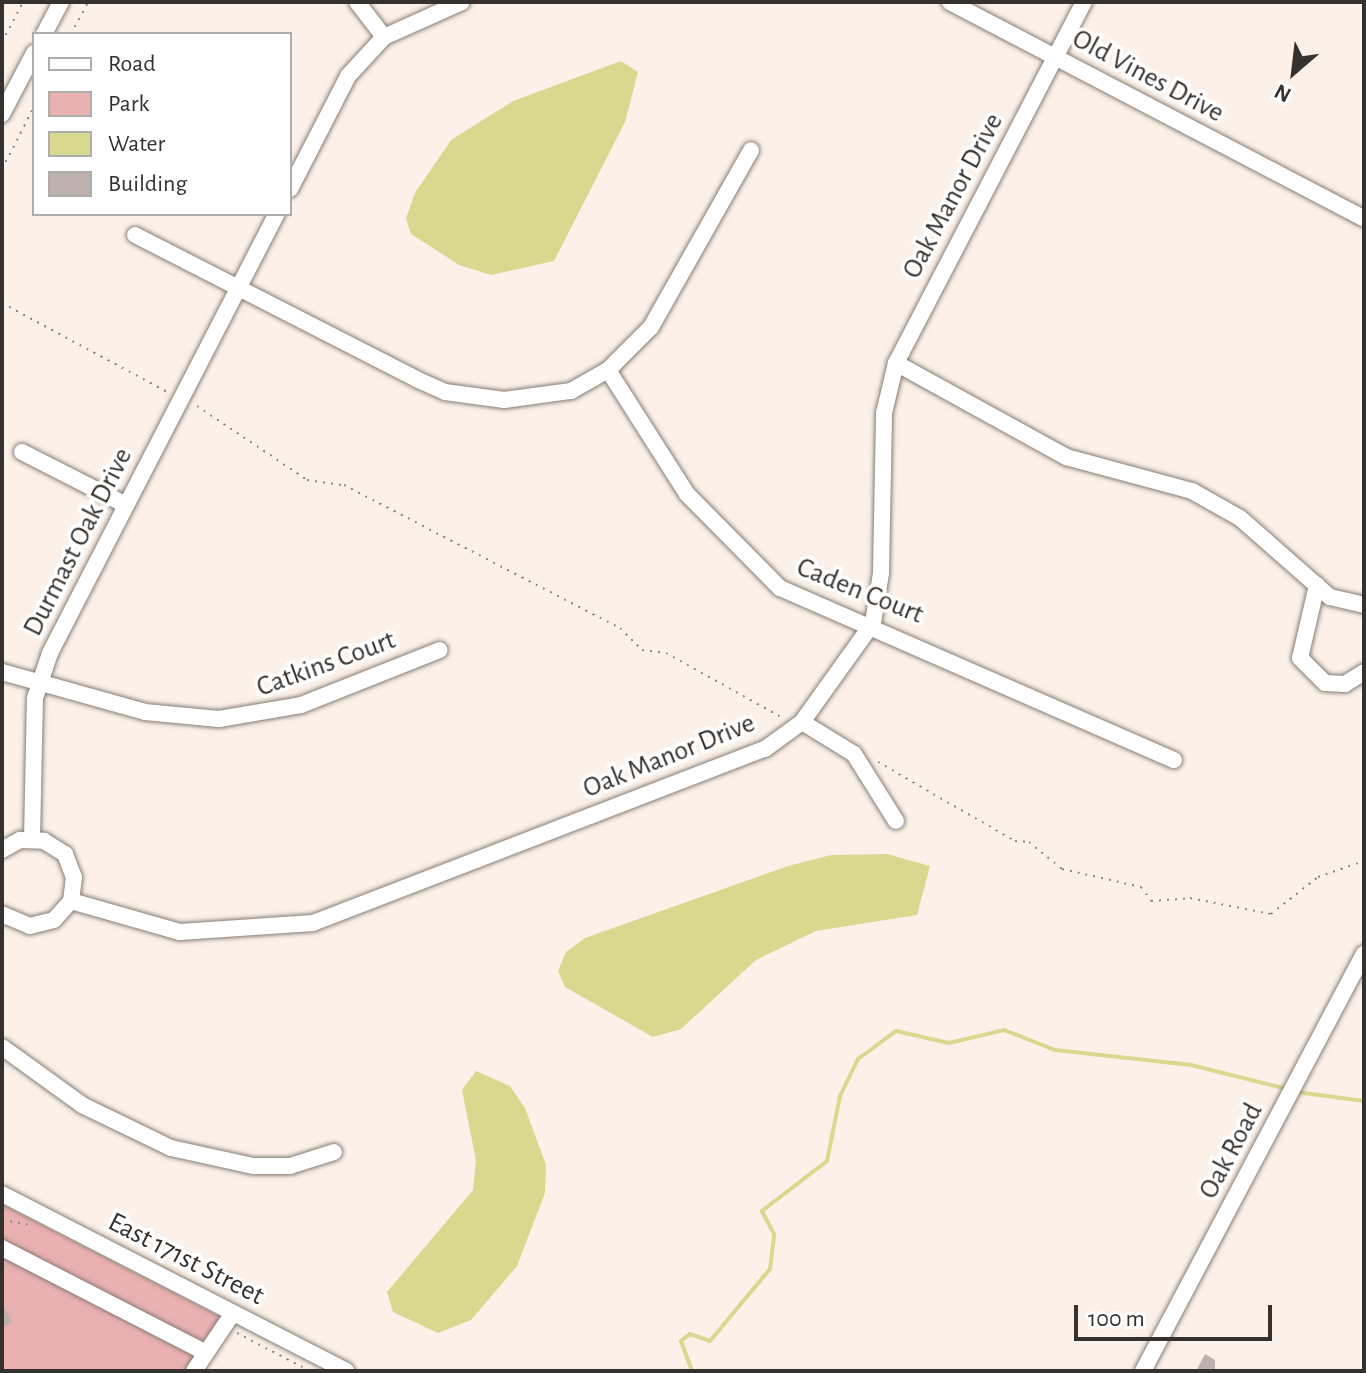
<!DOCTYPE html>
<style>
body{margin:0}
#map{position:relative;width:1366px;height:1373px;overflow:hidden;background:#fbf1e8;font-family:"Alegreya Sans",sans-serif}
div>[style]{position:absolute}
.green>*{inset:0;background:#eab1b2}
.water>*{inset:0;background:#d8d88f}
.stream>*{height:4px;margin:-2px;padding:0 2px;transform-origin:2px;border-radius:2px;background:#d8d88f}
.building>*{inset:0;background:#bfb2ae}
.path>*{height:2px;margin-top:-1px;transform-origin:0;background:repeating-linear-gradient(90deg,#8f8882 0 2px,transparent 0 8px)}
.roads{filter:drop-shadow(0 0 2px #867d75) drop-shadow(0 0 2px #867d75)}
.minor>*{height:16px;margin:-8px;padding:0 8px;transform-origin:8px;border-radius:8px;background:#fff}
span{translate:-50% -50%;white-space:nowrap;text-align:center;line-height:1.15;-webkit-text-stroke:7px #fff;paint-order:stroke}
.street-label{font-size:28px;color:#35312e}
.frame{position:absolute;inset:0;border:4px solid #35312e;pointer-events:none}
.legend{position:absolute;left:32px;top:32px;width:260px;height:184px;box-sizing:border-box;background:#fff;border:2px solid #aeadab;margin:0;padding:10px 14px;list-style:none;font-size:24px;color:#35312e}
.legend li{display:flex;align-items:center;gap:16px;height:40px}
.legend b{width:40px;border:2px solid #aeadab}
.north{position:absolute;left:1254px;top:32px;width:80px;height:80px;-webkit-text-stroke:6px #fff;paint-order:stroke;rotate:208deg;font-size:22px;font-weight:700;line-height:32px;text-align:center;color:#35312e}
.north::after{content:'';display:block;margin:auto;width:28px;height:36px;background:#35312e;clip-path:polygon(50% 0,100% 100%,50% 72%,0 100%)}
.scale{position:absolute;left:1074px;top:1305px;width:198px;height:36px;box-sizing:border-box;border:4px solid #35312e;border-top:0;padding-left:10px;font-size:24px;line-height:28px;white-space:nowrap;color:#35312e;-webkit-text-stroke:6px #fff;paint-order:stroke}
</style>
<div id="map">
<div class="green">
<i style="clip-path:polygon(2px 1204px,225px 1319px,198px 1371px,2px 1371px)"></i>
</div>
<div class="water">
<i style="clip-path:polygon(621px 61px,638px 72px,625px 122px,554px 261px,491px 275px,459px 265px,411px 234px,406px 218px,415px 193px,451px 140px,513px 101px)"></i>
<i style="clip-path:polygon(887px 854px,930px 866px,917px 915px,816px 931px,756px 960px,681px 1029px,653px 1037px,565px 987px,558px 971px,566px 952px,585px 938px,788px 866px,831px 855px)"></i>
<i style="clip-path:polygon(476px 1071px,510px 1086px,525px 1108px,546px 1165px,545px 1193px,517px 1266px,471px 1320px,438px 1333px,393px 1312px,387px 1292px,473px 1190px,476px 1161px,462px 1090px)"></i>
</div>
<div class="stream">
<i style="left:1296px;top:1092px;width:69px;rotate:7.5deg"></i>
<i style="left:692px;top:1371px;width:32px;rotate:-110deg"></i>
<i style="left:681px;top:1341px;width:11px;rotate:-38deg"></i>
<i style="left:690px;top:1334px;width:21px;rotate:19deg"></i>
<i style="left:710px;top:1341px;width:94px;rotate:-50.2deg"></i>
<i style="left:770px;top:1269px;width:35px;rotate:-83deg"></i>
<i style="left:774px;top:1234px;width:26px;rotate:-118deg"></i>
<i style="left:762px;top:1211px;width:82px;rotate:-37.6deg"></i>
<i style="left:827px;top:1161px;width:66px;rotate:-78.7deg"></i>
<i style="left:840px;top:1096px;width:41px;rotate:-64.1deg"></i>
<i style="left:858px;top:1059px;width:47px;rotate:-36.4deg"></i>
<i style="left:896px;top:1031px;width:54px;rotate:12.8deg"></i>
<i style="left:949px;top:1043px;width:57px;rotate:-13.3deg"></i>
<i style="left:1004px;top:1030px;width:55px;rotate:21.4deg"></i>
<i style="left:1055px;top:1050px;width:137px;rotate:6.3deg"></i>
<i style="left:1191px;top:1065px;width:99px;rotate:14deg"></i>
</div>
<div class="building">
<i style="clip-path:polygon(2px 1304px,12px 1322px,2px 1328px)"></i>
<i style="clip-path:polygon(1205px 1354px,1215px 1360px,1215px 1371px,1196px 1371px)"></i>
</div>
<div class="path">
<i style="left:71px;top:34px;width:36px;rotate:-62deg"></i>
<i style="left:2px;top:42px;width:45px;rotate:-62.3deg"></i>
<i style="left:2px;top:169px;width:70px;rotate:-62.7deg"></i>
<i style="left:2px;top:303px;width:190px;rotate:28.3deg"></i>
<i style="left:197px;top:406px;width:133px;rotate:33.9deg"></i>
<i style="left:307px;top:480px;width:37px;rotate:8deg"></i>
<i style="left:344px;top:485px;width:311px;rotate:27.4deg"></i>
<i style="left:620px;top:628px;width:31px;rotate:45deg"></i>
<i style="left:642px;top:650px;width:24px;rotate:7deg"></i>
<i style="left:666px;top:653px;width:134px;rotate:29.1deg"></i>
<i style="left:878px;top:762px;width:158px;rotate:30deg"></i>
<i style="left:1015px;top:841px;width:14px;rotate:4deg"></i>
<i style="left:1029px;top:842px;width:43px;rotate:39.3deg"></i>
<i style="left:1062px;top:869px;width:81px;rotate:12.8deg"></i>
<i style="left:1141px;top:887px;width:17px;rotate:54deg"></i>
<i style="left:1151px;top:901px;width:39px;rotate:-4deg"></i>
<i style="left:1190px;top:898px;width:83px;rotate:11.2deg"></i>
<i style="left:1271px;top:914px;width:60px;rotate:-38.2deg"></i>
<i style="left:1318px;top:877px;width:49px;rotate:-19.2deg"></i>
<i style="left:2px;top:1220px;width:27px;rotate:10deg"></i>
<i style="left:237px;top:1333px;width:82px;rotate:27.5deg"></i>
</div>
<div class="roads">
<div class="minor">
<i style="left:357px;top:2px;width:44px;rotate:52.4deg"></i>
<i style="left:950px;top:2px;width:467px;rotate:27.6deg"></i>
<i style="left:44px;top:34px;width:36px;rotate:-62deg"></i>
<i style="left:2px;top:114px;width:69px;rotate:-62.3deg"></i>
<i style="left:290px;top:189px;width:127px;rotate:-62.8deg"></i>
<i style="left:348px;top:76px;width:53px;rotate:-47.3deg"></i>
<i style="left:384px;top:37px;width:85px;rotate:-24.2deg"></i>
<i style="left:135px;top:235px;width:316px;rotate:27.1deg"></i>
<i style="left:416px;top:379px;width:32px;rotate:24deg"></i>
<i style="left:445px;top:392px;width:60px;rotate:7.7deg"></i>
<i style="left:504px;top:400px;width:68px;rotate:-7.7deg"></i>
<i style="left:571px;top:391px;width:43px;rotate:-29.6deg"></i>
<i style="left:608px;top:370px;width:61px;rotate:-45deg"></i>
<i style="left:651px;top:327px;width:203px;rotate:-60.5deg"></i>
<i style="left:896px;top:363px;width:194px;rotate:28.9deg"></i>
<i style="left:1066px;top:457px;width:131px;rotate:15.1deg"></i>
<i style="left:1192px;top:491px;width:55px;rotate:29.4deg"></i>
<i style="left:1240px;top:518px;width:120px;rotate:41.3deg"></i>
<i style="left:1330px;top:597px;width:35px;rotate:13deg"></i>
<i style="left:608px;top:370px;width:147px;rotate:57.5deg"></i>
<i style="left:687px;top:494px;width:132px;rotate:45.3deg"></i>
<i style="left:780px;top:588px;width:430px;rotate:23.6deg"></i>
<i style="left:22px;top:452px;width:117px;rotate:27deg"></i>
<i style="left:1317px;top:585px;width:75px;rotate:103.1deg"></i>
<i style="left:1300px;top:658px;width:35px;rotate:45deg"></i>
<i style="left:1325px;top:683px;width:20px;rotate:3deg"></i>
<i style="left:1345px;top:684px;width:22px;rotate:-32deg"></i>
<i style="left:2px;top:672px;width:148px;rotate:15.6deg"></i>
<i style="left:145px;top:712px;width:74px;rotate:5.4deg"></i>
<i style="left:219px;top:719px;width:83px;rotate:-9.7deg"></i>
<i style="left:301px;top:705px;width:149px;rotate:-21.6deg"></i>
<i style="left:802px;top:722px;width:61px;rotate:31.6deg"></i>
<i style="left:854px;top:754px;width:79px;rotate:57.9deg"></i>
<i style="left:32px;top:839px;width:141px;rotate:-88.8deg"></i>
<i style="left:35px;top:698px;width:47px;rotate:-71.6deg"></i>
<i style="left:50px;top:653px;width:494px;rotate:-62.7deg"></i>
<i style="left:2px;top:850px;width:21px;rotate:-29deg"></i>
<i style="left:20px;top:840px;width:24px;rotate:2deg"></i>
<i style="left:44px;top:841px;width:25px;rotate:32deg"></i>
<i style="left:65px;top:854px;width:25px;rotate:69deg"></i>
<i style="left:74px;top:877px;width:24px;rotate:97deg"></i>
<i style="left:71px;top:901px;width:25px;rotate:132deg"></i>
<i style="left:54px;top:920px;width:25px;rotate:166deg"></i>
<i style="left:30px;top:926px;width:30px;rotate:-157deg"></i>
<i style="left:71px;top:901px;width:113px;rotate:15.9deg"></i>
<i style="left:180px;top:932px;width:133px;rotate:-3.9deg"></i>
<i style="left:313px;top:923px;width:484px;rotate:-21.1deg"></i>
<i style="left:765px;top:749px;width:46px;rotate:-36.1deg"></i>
<i style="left:802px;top:722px;width:122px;rotate:-54.4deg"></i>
<i style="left:873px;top:623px;width:51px;rotate:-80.9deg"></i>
<i style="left:881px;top:573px;width:160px;rotate:-88.9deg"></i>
<i style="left:884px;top:413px;width:51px;rotate:-76.5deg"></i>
<i style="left:896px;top:363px;width:407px;rotate:-62.5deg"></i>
<i style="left:2px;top:1047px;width:99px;rotate:35.9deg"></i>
<i style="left:82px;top:1105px;width:99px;rotate:25.8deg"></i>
<i style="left:171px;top:1148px;width:84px;rotate:12.4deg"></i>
<i style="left:253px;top:1166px;width:37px"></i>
<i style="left:290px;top:1166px;width:46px;rotate:-17.7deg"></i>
<i style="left:2px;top:1194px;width:387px;rotate:27.2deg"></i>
<i style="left:2px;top:1248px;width:229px;rotate:27.2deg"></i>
<i style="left:194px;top:1371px;width:70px;rotate:-56.1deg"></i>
<i style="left:1143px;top:1371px;width:472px;rotate:-62.1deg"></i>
</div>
</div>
<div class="street-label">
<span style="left:1148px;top:76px;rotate:28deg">Old Vines Drive</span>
<span style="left:953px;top:196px;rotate:-62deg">Oak Manor Drive</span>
<span style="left:78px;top:542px;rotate:-63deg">Durmast Oak Drive</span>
<span style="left:860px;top:591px;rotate:22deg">Caden Court</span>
<span style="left:326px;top:664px;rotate:-20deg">Catkins Court</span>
<span style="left:669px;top:756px;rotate:-22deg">Oak Manor Drive</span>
<span style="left:1231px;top:1151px;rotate:-62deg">Oak Road</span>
<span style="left:186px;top:1259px;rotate:27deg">East 171st Street</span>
</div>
<div class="frame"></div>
<ul class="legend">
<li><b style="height:10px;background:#fff"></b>Road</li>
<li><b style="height:22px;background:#eab1b2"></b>Park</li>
<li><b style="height:22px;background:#d8d88f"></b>Water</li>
<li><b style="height:22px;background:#bfb2ae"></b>Building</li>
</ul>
<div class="north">N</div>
<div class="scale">100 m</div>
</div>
